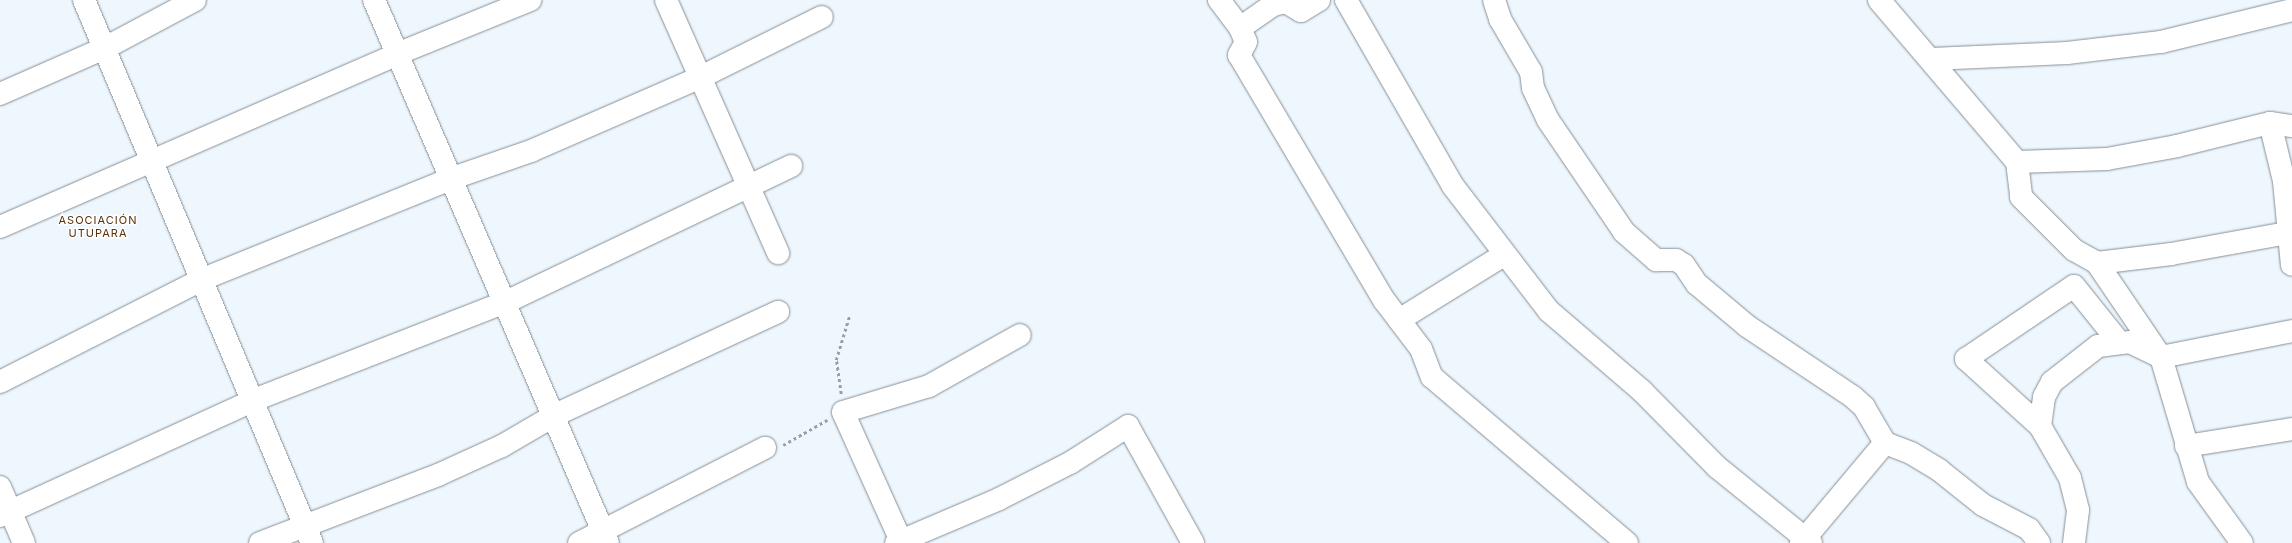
<!DOCTYPE html>
<meta charset="utf-8">
<style>
body{margin:0}
#map{position:relative;width:2292px;height:543px;overflow:hidden;background:#eef7fe;font-family:Inter,sans-serif}
div>[style]{position:absolute}
.path>*{height:2.5px;margin-top:-1.25px;transform-origin:0;background:repeating-linear-gradient(90deg,#99a0a5 0 3px,transparent 0 6px)}
.roads{filter:drop-shadow(0 0 1px #878f95) drop-shadow(0 0 1px #878f95)}
.minor>*{height:22px;margin:-11px;padding:0 11px;transform-origin:11px;border-radius:11px;background:#fff}
span{translate:-50% -50%;white-space:nowrap;text-align:center;line-height:1.15;-webkit-text-stroke:3px #fff;paint-order:stroke}
.neighbourhood-label{font-size:11px;color:#5b3107;letter-spacing:1px}
</style>
<div id="map">
<div class="path">
<i style="left:841px;top:394px;width:34px;rotate:-98deg"></i>
<i style="left:836px;top:360px;width:48px;rotate:-73.1deg"></i>
<i style="left:783px;top:445px;width:51px;rotate:-29.6deg"></i>
</div>
<div class="roads">
<div class="minor">
<i style="left:84px;top:0;width:589px;rotate:67.22deg"></i>
<i style="left:374px;top:0;width:591px;rotate:66.69deg"></i>
<i style="left:666px;top:0;width:277px;rotate:66.1deg"></i>
<i style="left:1219px;top:0;width:35px;rotate:53deg"></i>
<i style="left:1240px;top:28px;width:15px;rotate:67deg"></i>
<i style="left:1246px;top:42px;width:15px;rotate:118deg"></i>
<i style="left:1239px;top:55px;width:285px;rotate:59.4deg"></i>
<i style="left:1384px;top:300px;width:61px;rotate:52.9deg"></i>
<i style="left:1421px;top:349px;width:30px;rotate:69deg"></i>
<i style="left:1432px;top:377px;width:256px;rotate:40.4deg"></i>
<i style="left:1346px;top:0;width:215px;rotate:60.1deg"></i>
<i style="left:1453px;top:186px;width:158px;rotate:52.5deg"></i>
<i style="left:1549px;top:311px;width:123px;rotate:40.7deg"></i>
<i style="left:1642px;top:391px;width:107px;rotate:45.4deg"></i>
<i style="left:1717px;top:467px;width:121px;rotate:39deg"></i>
<i style="left:1494px;top:0;width:20px;rotate:72deg"></i>
<i style="left:1500px;top:19px;width:61px;rotate:59.7deg"></i>
<i style="left:1531px;top:72px;width:16px;rotate:83deg"></i>
<i style="left:1533px;top:88px;width:35px;rotate:65deg"></i>
<i style="left:1548px;top:120px;width:135px;rotate:55.8deg"></i>
<i style="left:1624px;top:232px;width:43px;rotate:41.2deg"></i>
<i style="left:1656px;top:260px;width:20px"></i>
<i style="left:1676px;top:260px;width:9px;rotate:32deg"></i>
<i style="left:1684px;top:265px;width:23px;rotate:56deg"></i>
<i style="left:1697px;top:284px;width:65px;rotate:40deg"></i>
<i style="left:1747px;top:326px;width:128px;rotate:33.8deg"></i>
<i style="left:1853px;top:397px;width:15px;rotate:42deg"></i>
<i style="left:1864px;top:407px;width:42px;rotate:59.7deg"></i>
<i style="left:1885px;top:443px;width:28px;rotate:21deg"></i>
<i style="left:1911px;top:453px;width:33px;rotate:31deg"></i>
<i style="left:1939px;top:470px;width:56px;rotate:38.5deg"></i>
<i style="left:1983px;top:505px;width:52px;rotate:27.6deg"></i>
<i style="left:2029px;top:529px;width:17px;rotate:54deg"></i>
<i style="left:1879px;top:0;width:213px;rotate:49.6deg"></i>
<i style="left:2017px;top:162px;width:35px;rotate:83deg"></i>
<i style="left:2021px;top:197px;width:75px;rotate:45deg"></i>
<i style="left:2074px;top:250px;width:26px;rotate:29deg"></i>
<i style="left:2097px;top:263px;width:114px;rotate:55.8deg"></i>
<i style="left:2161px;top:357px;width:130px;rotate:73.5deg"></i>
<i style="left:2198px;top:482px;width:75px;rotate:54.2deg"></i>
<i style="left:1240px;top:28px;width:40px;rotate:-34.9deg"></i>
<i style="left:1273px;top:5px;width:13px;rotate:-13deg"></i>
<i style="left:1286px;top:2px;width:17px;rotate:31deg"></i>
<i style="left:1301px;top:11px;width:21px;rotate:-31deg"></i>
<i style="left:1932px;top:59px;width:135px;rotate:-2.5deg"></i>
<i style="left:2067px;top:53px;width:95px;rotate:-6.7deg"></i>
<i style="left:2161px;top:42px;width:135px;rotate:-13.7deg"></i>
<i style="left:0;top:94px;width:115px;rotate:-23.7deg"></i>
<i style="left:105px;top:48px;width:102px;rotate:-28.1deg"></i>
<i style="left:2270px;top:123px;width:60px;rotate:76.4deg"></i>
<i style="left:2284px;top:181px;width:84px;rotate:84.6deg"></i>
<i style="left:2017px;top:162px;width:90px;rotate:-1.9deg"></i>
<i style="left:2107px;top:159px;width:71px;rotate:-10.5deg"></i>
<i style="left:2177px;top:146px;width:96px;rotate:-13.9deg"></i>
<i style="left:2270px;top:123px;width:22px;rotate:8deg"></i>
<i style="left:0;top:227px;width:433px;rotate:-23.5deg"></i>
<i style="left:397px;top:54px;width:144px;rotate:-22.1deg"></i>
<i style="left:2097px;top:263px;width:75px;rotate:-6.9deg"></i>
<i style="left:2171px;top:254px;width:119px;rotate:-10.2deg"></i>
<i style="left:1399px;top:320px;width:123px;rotate:-31.8deg"></i>
<i style="left:0;top:382px;width:228px;rotate:-26.9deg"></i>
<i style="left:203px;top:279px;width:270px;rotate:-22deg"></i>
<i style="left:453px;top:178px;width:83px;rotate:-19.1deg"></i>
<i style="left:531px;top:151px;width:183px;rotate:-23.5deg"></i>
<i style="left:699px;top:78px;width:137px;rotate:-26.4deg"></i>
<i style="left:2040px;top:426px;width:29px;rotate:-82deg"></i>
<i style="left:2044px;top:397px;width:17px;rotate:-62deg"></i>
<i style="left:2052px;top:382px;width:58px;rotate:-38deg"></i>
<i style="left:2098px;top:346px;width:32px;rotate:-7deg"></i>
<i style="left:2130px;top:342px;width:34px;rotate:26deg"></i>
<i style="left:2161px;top:357px;width:134px;rotate:-11.2deg"></i>
<i style="left:2186px;top:446px;width:107px;rotate:-9.1deg"></i>
<i style="left:0;top:487px;width:61px;rotate:66.8deg"></i>
<i style="left:0;top:516px;width:279px;rotate:-24.5deg"></i>
<i style="left:254px;top:400px;width:270px;rotate:-21.3deg"></i>
<i style="left:506px;top:302px;width:316px;rotate:-25.5deg"></i>
<i style="left:901px;top:541px;width:141px;rotate:-114.2deg"></i>
<i style="left:843px;top:412px;width:90px;rotate:-16.8deg"></i>
<i style="left:929px;top:386px;width:104px;rotate:-29.3deg"></i>
<i style="left:260px;top:543px;width:191px;rotate:-20.9deg"></i>
<i style="left:438px;top:475px;width:70px;rotate:-24.4deg"></i>
<i style="left:502px;top:446px;width:61px;rotate:-30.3deg"></i>
<i style="left:555px;top:415px;width:246px;rotate:-24.8deg"></i>
<i style="left:579px;top:543px;width:209px;rotate:-27.1deg"></i>
<i style="left:896px;top:543px;width:112px;rotate:-23.1deg"></i>
<i style="left:999px;top:499px;width:80px;rotate:-26.9deg"></i>
<i style="left:1070px;top:463px;width:69px;rotate:-32.5deg"></i>
<i style="left:1128px;top:426px;width:134px;rotate:60.9deg"></i>
<i style="left:1801px;top:543px;width:131px;rotate:-50deg"></i>
<i style="left:2074px;top:543px;width:33px;rotate:-83deg"></i>
<i style="left:2078px;top:510px;width:33px;rotate:-104deg"></i>
<i style="left:2070px;top:478px;width:60px;rotate:-120deg"></i>
<i style="left:2040px;top:426px;width:100px;rotate:-137.8deg"></i>
<i style="left:1966px;top:359px;width:130px;rotate:-34.1deg"></i>
<i style="left:2074px;top:286px;width:72px;rotate:51.2deg"></i>
</div>
</div>
<div class="neighbourhood-label">
<span style="left:98px;top:227px">ASOCIACIÓN<br>UTUPARA</span>
</div>
</div>
